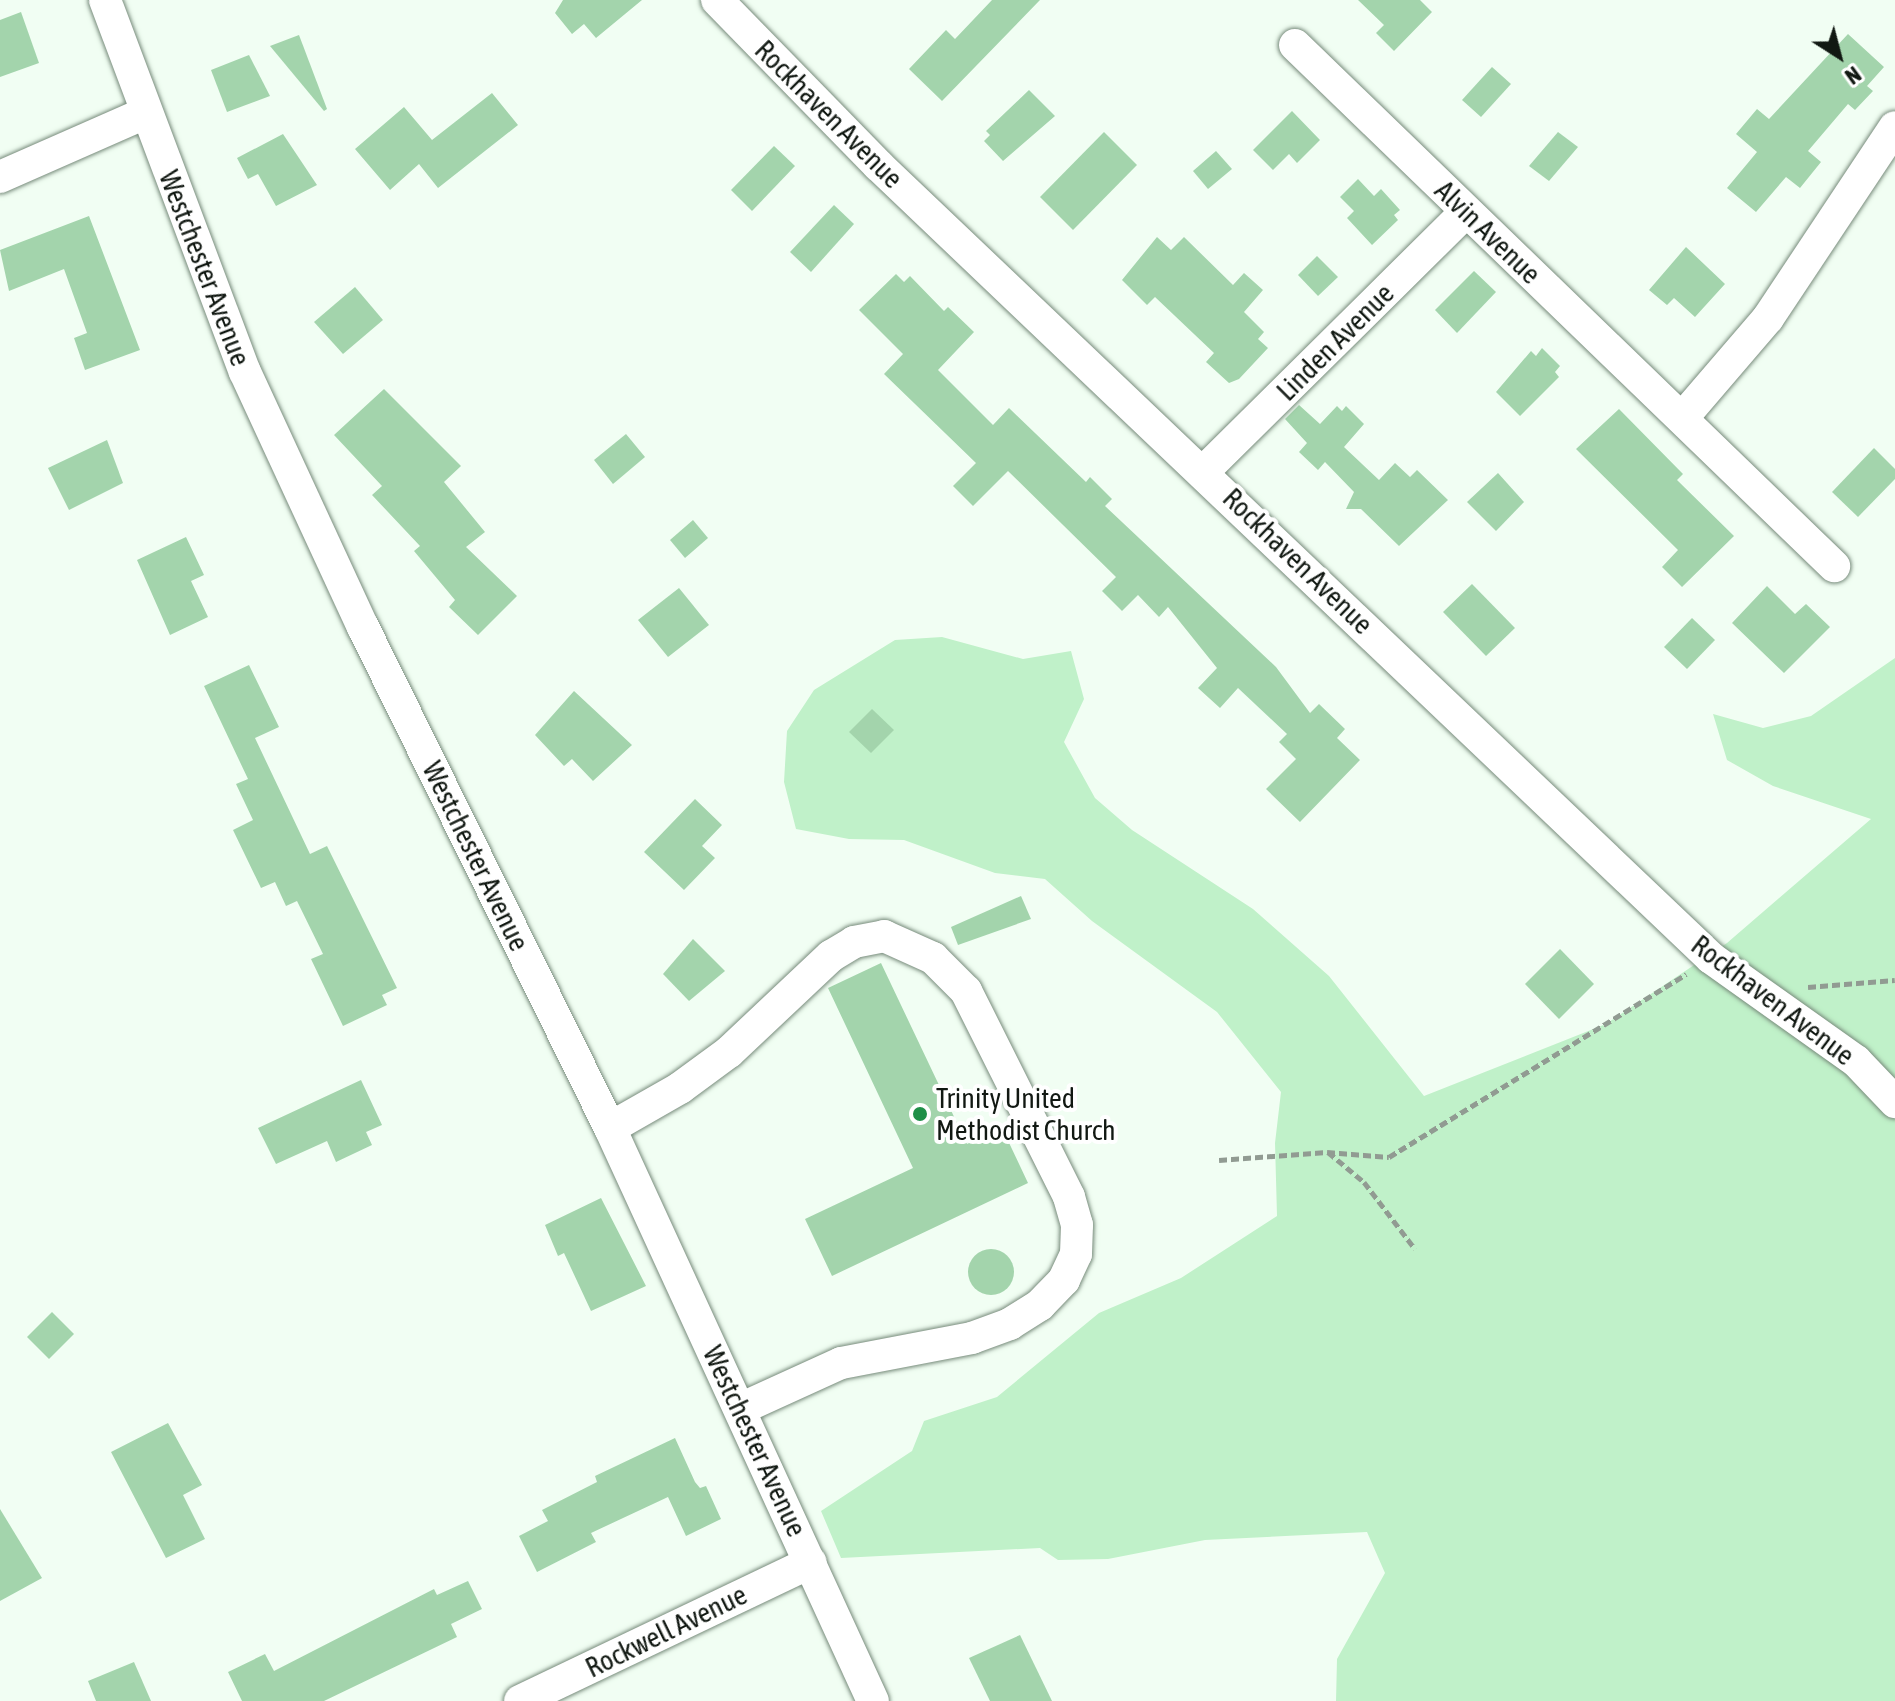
<!DOCTYPE html>
<style>
body{margin:0}
#map{position:relative;width:1895px;height:1701px;overflow:hidden;background:#f1fef3;font-family:"Asap Condensed",sans-serif}
div>[style]{position:absolute}
.green>*{inset:0;background:#c0f1c9}
.building>*{inset:0;background:#a3d4ac}
.round{border-radius:50%}
.path>*{height:5px;margin-top:-2.5px;transform-origin:0;background:repeating-linear-gradient(90deg,#919b92 0 8px,transparent 0 12px)}
.roads{filter:drop-shadow(0 0 2px #778b7b) drop-shadow(0 0 2px #778b7b)}
.minor>*{height:32px;margin:-16px;padding:0 16px;transform-origin:16px;border-radius:16px;background:#fff}
.dots>*{width:22px;height:22px;translate:-50% -50%;box-sizing:border-box;border:4px solid #fff;border-radius:50%}
span{translate:-50% -50%;white-space:nowrap;text-align:center;line-height:1.15;-webkit-text-stroke:8px #fff;paint-order:stroke}
.street-label{font-size:28px;color:#111812}
.poi-label{font-size:28px;color:#111812}
.left{translate:0 -50%;text-align:left}
.north{position:absolute;left:1799px;top:16px;width:80px;height:80px;-webkit-text-stroke:6px #fff;paint-order:stroke;rotate:144deg;font-size:22px;font-weight:700;line-height:32px;text-align:center;color:#111812}
.north::after{content:'';display:block;margin:auto;width:28px;height:36px;background:#111812;clip-path:polygon(50% 0,100% 100%,50% 72%,0 100%)}
</style>
<div id="map">
<div class="green">
<i style="clip-path:polygon(942px 637px,1023px 659px,1071px 651px,1084px 699px,1064px 742px,1095px 798px,1132px 830px,1253px 909px,1329px 976px,1424px 1096px,1606px 1024px,1727px 943px,1871px 819px,1773px 786px,1727px 760px,1713px 714px,1763px 728px,1811px 716px,1895px 658px,1895px 1701px,1336px 1701px,1337px 1659px,1385px 1573px,1367px 1532px,1205px 1540px,1108px 1559px,1058px 1560px,1040px 1548px,841px 1558px,821px 1511px,912px 1451px,924px 1421px,997px 1397px,1099px 1313px,1181px 1278px,1277px 1216px,1275px 1143px,1281px 1092px,1217px 1012px,1092px 921px,1045px 879px,995px 873px,904px 840px,849px 839px,796px 829px,784px 782px,787px 731px,814px 690px,895px 640px)"></i>
</div>
<div class="building">
<i style="clip-path:polygon(563px 0,642px 0,596px 38px,584px 24px,572px 34px,555px 13px)"></i>
<i style="clip-path:polygon(992px 0,1040px 0,942px 101px,909px 69px,946px 30px,955px 39px)"></i>
<i style="clip-path:polygon(1358px 0,1420px 0,1432px 12px,1394px 51px,1376px 33px,1384px 25px)"></i>
<i style="clip-path:polygon(21px 12px,39px 63px,0 77px,0 20px)"></i>
<i style="clip-path:polygon(1848px 34px,1884px 67px,1867px 86px,1873px 91px,1855px 110px,1848px 104px,1808px 151px,1821px 162px,1800px 188px,1786px 177px,1756px 212px,1727px 188px,1757px 152px,1736px 134px,1757px 109px,1769px 119px)"></i>
<i style="clip-path:polygon(299px 35px,327px 109px,324px 111px,270px 46px)"></i>
<i style="clip-path:polygon(249px 55px,270px 96px,227px 112px,211px 70px)"></i>
<i style="clip-path:polygon(1492px 67px,1511px 84px,1481px 117px,1462px 100px)"></i>
<i style="clip-path:polygon(1029px 90px,1055px 116px,1003px 161px,984px 141px,990px 135px,986px 131px)"></i>
<i style="clip-path:polygon(492px 93px,518px 125px,438px 188px,419px 164px,390px 190px,355px 149px,404px 107px,432px 140px)"></i>
<i style="clip-path:polygon(1292px 111px,1320px 140px,1297px 163px,1289px 154px,1273px 170px,1253px 150px)"></i>
<i style="clip-path:polygon(1104px 132px,1137px 165px,1073px 230px,1040px 197px)"></i>
<i style="clip-path:polygon(1558px 132px,1578px 147px,1549px 181px,1529px 166px)"></i>
<i style="clip-path:polygon(283px 134px,317px 185px,276px 206px,258px 174px,248px 179px,237px 158px)"></i>
<i style="clip-path:polygon(774px 146px,795px 166px,752px 211px,731px 190px)"></i>
<i style="clip-path:polygon(1216px 151px,1232px 169px,1208px 189px,1193px 171px)"></i>
<i style="clip-path:polygon(1358px 179px,1374px 196px,1381px 189px,1400px 210px,1394px 215px,1398px 220px,1372px 245px,1347px 218px,1354px 211px,1340px 197px)"></i>
<i style="clip-path:polygon(834px 205px,854px 224px,811px 272px,790px 252px)"></i>
<i style="clip-path:polygon(89px 216px,140px 350px,85px 370px,74px 338px,87px 333px,64px 269px,9px 291px,0 250px)"></i>
<i style="clip-path:polygon(1157px 237px,1171px 250px,1184px 237px,1233px 285px,1244px 273px,1263px 290px,1244px 312px,1264px 332px,1258px 339px,1268px 348px,1239px 379px,1229px 383px,1206px 362px,1214px 353px,1155px 297px,1147px 305px,1122px 280px)"></i>
<i style="clip-path:polygon(1686px 247px,1725px 284px,1695px 317px,1674px 298px,1667px 305px,1649px 290px)"></i>
<i style="clip-path:polygon(1317px 256px,1338px 277px,1318px 296px,1298px 275px)"></i>
<i style="clip-path:polygon(1474px 271px,1496px 292px,1457px 333px,1435px 310px)"></i>
<i style="clip-path:polygon(896px 274px,904px 282px,910px 276px,944px 311px,948px 307px,974px 332px,938px 370px,993px 425px,1009px 408px,1086px 482px,1090px 477px,1112px 499px,1105px 506px,1276px 667px,1310px 713px,1319px 704px,1345px 729px,1337px 738px,1360px 760px,1300px 822px,1266px 789px,1296px 759px,1279px 742px,1287px 734px,1238px 688px,1220px 708px,1198px 688px,1217px 668px,1168px 607px,1159px 617px,1138px 595px,1122px 611px,1102px 591px,1116px 577px,1008px 471px,973px 506px,953px 486px,976px 463px,884px 374px,903px 354px,859px 310px)"></i>
<i style="clip-path:polygon(355px 287px,383px 320px,343px 354px,314px 322px)"></i>
<i style="clip-path:polygon(1542px 348px,1560px 366px,1555px 372px,1559px 377px,1520px 416px,1496px 392px,1531px 351px,1536px 356px)"></i>
<i style="clip-path:polygon(384px 389px,461px 466px,444px 482px,485px 532px,466px 547px,517px 596px,478px 635px,449px 607px,455px 600px,414px 551px,420px 546px,372px 495px,382px 486px,334px 435px)"></i>
<i style="clip-path:polygon(1299px 405px,1320px 424px,1337px 406px,1342px 411px,1346px 406px,1364px 424px,1344px 447px,1379px 480px,1395px 463px,1410px 477px,1417px 470px,1448px 500px,1399px 546px,1361px 509px,1346px 509px,1354px 492px,1325px 462px,1318px 470px,1299px 452px,1307px 443px,1285px 419px)"></i>
<i style="clip-path:polygon(1619px 409px,1683px 474px,1677px 480px,1734px 536px,1682px 587px,1662px 567px,1678px 550px,1576px 449px)"></i>
<i style="clip-path:polygon(626px 434px,645px 457px,613px 484px,594px 460px)"></i>
<i style="clip-path:polygon(107px 440px,123px 483px,69px 510px,48px 468px)"></i>
<i style="clip-path:polygon(1874px 448px,1895px 469px,1895px 479px,1858px 517px,1832px 492px)"></i>
<i style="clip-path:polygon(1498px 473px,1524px 502px,1496px 531px,1467px 502px)"></i>
<i style="clip-path:polygon(693px 520px,708px 538px,685px 558px,670px 540px)"></i>
<i style="clip-path:polygon(186px 537px,204px 575px,191px 581px,208px 617px,170px 635px,137px 560px)"></i>
<i style="clip-path:polygon(1472px 584px,1515px 628px,1486px 656px,1443px 612px)"></i>
<i style="clip-path:polygon(1767px 586px,1795px 614px,1806px 604px,1830px 627px,1784px 673px,1732px 623px)"></i>
<i style="clip-path:polygon(679px 588px,709px 625px,668px 657px,638px 620px)"></i>
<i style="clip-path:polygon(1692px 618px,1715px 640px,1687px 669px,1664px 647px)"></i>
<i style="clip-path:polygon(249px 665px,279px 727px,255px 738px,310px 854px,327px 846px,397px 988px,382px 995px,387px 1005px,343px 1026px,311px 959px,323px 954px,297px 901px,286px 906px,275px 882px,261px 888px,233px 830px,253px 820px,236px 784px,248px 779px,204px 686px)"></i>
<i style="clip-path:polygon(574px 691px,632px 745px,593px 781px,572px 759px,564px 766px,535px 735px)"></i>
<i style="clip-path:polygon(872px 709px,894px 730px,871px 753px,849px 732px)"></i>
<i style="clip-path:polygon(695px 799px,722px 825px,702px 846px,715px 858px,684px 890px,644px 852px)"></i>
<i style="clip-path:polygon(1021px 896px,1031px 919px,958px 945px,951px 927px)"></i>
<i style="clip-path:polygon(693px 939px,725px 971px,689px 1001px,663px 974px)"></i>
<i style="clip-path:polygon(1560px 949px,1594px 984px,1559px 1019px,1525px 984px)"></i>
<i style="clip-path:polygon(881px 963px,967px 1144px,1002px 1128px,1028px 1183px,832px 1276px,805px 1219px,913px 1168px,828px 988px)"></i>
<i style="clip-path:polygon(361px 1080px,382px 1125px,366px 1132px,372px 1145px,336px 1162px,327px 1141px,276px 1164px,258px 1128px)"></i>
<i style="clip-path:polygon(601px 1198px,646px 1286px,591px 1311px,564px 1253px,558px 1256px,545px 1225px)"></i>
<i class="round" style="left:968px;top:1249px;width:46px;height:46px"></i>
<i style="clip-path:polygon(52px 1312px,74px 1334px,49px 1359px,27px 1337px)"></i>
<i style="clip-path:polygon(168px 1423px,202px 1485px,183px 1495px,205px 1539px,166px 1558px,111px 1452px)"></i>
<i style="clip-path:polygon(675px 1438px,695px 1482px,700px 1488px,706px 1486px,721px 1519px,686px 1536px,668px 1497px,591px 1533px,596px 1542px,537px 1572px,519px 1536px,548px 1521px,542px 1510px,597px 1482px,595px 1476px)"></i>
<i style="clip-path:polygon(0 1509px,42px 1578px,0 1601px)"></i>
<i style="clip-path:polygon(468px 1581px,482px 1609px,451px 1624px,457px 1637px,324px 1701px,242px 1701px,228px 1672px,265px 1654px,274px 1671px,434px 1589px,437px 1595px)"></i>
<i style="clip-path:polygon(1020px 1635px,1052px 1701px,990px 1701px,969px 1658px)"></i>
<i style="clip-path:polygon(134px 1662px,151px 1701px,96px 1701px,88px 1681px)"></i>
</div>
<div class="path">
<i style="left:1808px;top:987px;width:87px;rotate:-4.6deg"></i>
<i style="left:1328px;top:1152px;width:47px;rotate:39.8deg"></i>
<i style="left:1364px;top:1182px;width:84px;rotate:52.7deg"></i>
<i style="left:1219px;top:1160px;width:108px;rotate:-4.2deg"></i>
<i style="left:1327px;top:1152px;width:62px;rotate:4.6deg"></i>
<i style="left:1389px;top:1157px;width:349px;rotate:-31.6deg"></i>
</div>
<div class="roads">
<div class="minor">
<i style="left:105px;top:0;width:397px;rotate:69.4deg"></i>
<i style="left:245px;top:372px;width:281px;rotate:65.2deg"></i>
<i style="left:363px;top:627px;width:559px;rotate:63.76deg"></i>
<i style="left:610px;top:1128px;width:630px;rotate:65.35deg"></i>
<i style="left:717px;top:0;width:231px;rotate:45.7deg"></i>
<i style="left:878px;top:165px;width:1150px;rotate:43.59deg"></i>
<i style="left:1711px;top:958px;width:178px;rotate:35.4deg"></i>
<i style="left:1856px;top:1061px;width:57px;rotate:46.4deg"></i>
<i style="left:1295px;top:45px;width:750px;rotate:44.03deg"></i>
<i style="left:0;top:177px;width:158px;rotate:-23.8deg"></i>
<i style="left:1684px;top:416px;width:129px;rotate:-49.4deg"></i>
<i style="left:1768px;top:318px;width:229px;rotate:-56.4deg"></i>
<i style="left:1204px;top:471px;width:368px;rotate:-44.7deg"></i>
<i style="left:610px;top:1128px;width:81px;rotate:-29.7deg"></i>
<i style="left:680px;top:1088px;width:61px;rotate:-36.3deg"></i>
<i style="left:729px;top:1052px;width:140px;rotate:-43.3deg"></i>
<i style="left:831px;top:956px;width:27px;rotate:-31deg"></i>
<i style="left:854px;top:942px;width:31px;rotate:-11deg"></i>
<i style="left:884px;top:936px;width:54px;rotate:24.2deg"></i>
<i style="left:933px;top:958px;width:47px;rotate:45deg"></i>
<i style="left:966px;top:991px;width:230px;rotate:63.4deg"></i>
<i style="left:1069px;top:1197px;width:29px;rotate:74deg"></i>
<i style="left:1077px;top:1225px;width:29px;rotate:92deg"></i>
<i style="left:1076px;top:1254px;width:29px;rotate:115deg"></i>
<i style="left:1064px;top:1280px;width:35px;rotate:134deg"></i>
<i style="left:1040px;top:1305px;width:36px;rotate:148deg"></i>
<i style="left:1010px;top:1324px;width:40px;rotate:159.8deg"></i>
<i style="left:972px;top:1338px;width:133px;rotate:169.2deg"></i>
<i style="left:841px;top:1363px;width:111px;rotate:155.5deg"></i>
<i style="left:520px;top:1701px;width:322px;rotate:-25.5deg"></i>
</div>
</div>
<div class="dots">
<i style="left:920px;top:1114px;background:#1f8f48"></i>
</div>
<div class="street-label">
<span style="left:829px;top:114px;rotate:45deg">Rockhaven Avenue</span>
<span style="left:1488px;top:232px;rotate:44deg">Alvin Avenue</span>
<span style="left:205px;top:268px;rotate:69deg">Westchester Avenue</span>
<span style="left:1335px;top:342px;rotate:-45deg">Linden Avenue</span>
<span style="left:1298px;top:561px;rotate:44deg">Rockhaven Avenue</span>
<span style="left:476px;top:856px;rotate:64deg">Westchester Avenue</span>
<span style="left:1773px;top:1000px;rotate:37deg">Rockhaven Avenue</span>
<span style="left:755px;top:1441px;rotate:65deg">Westchester Avenue</span>
<span style="left:666px;top:1631px;rotate:-26deg">Rockwell Avenue</span>
</div>
<div class="poi-label">
<span class="left" style="left:936px;top:1114px">Trinity United<br>Methodist Church</span>
</div>
<div class="north">N</div>
</div>
